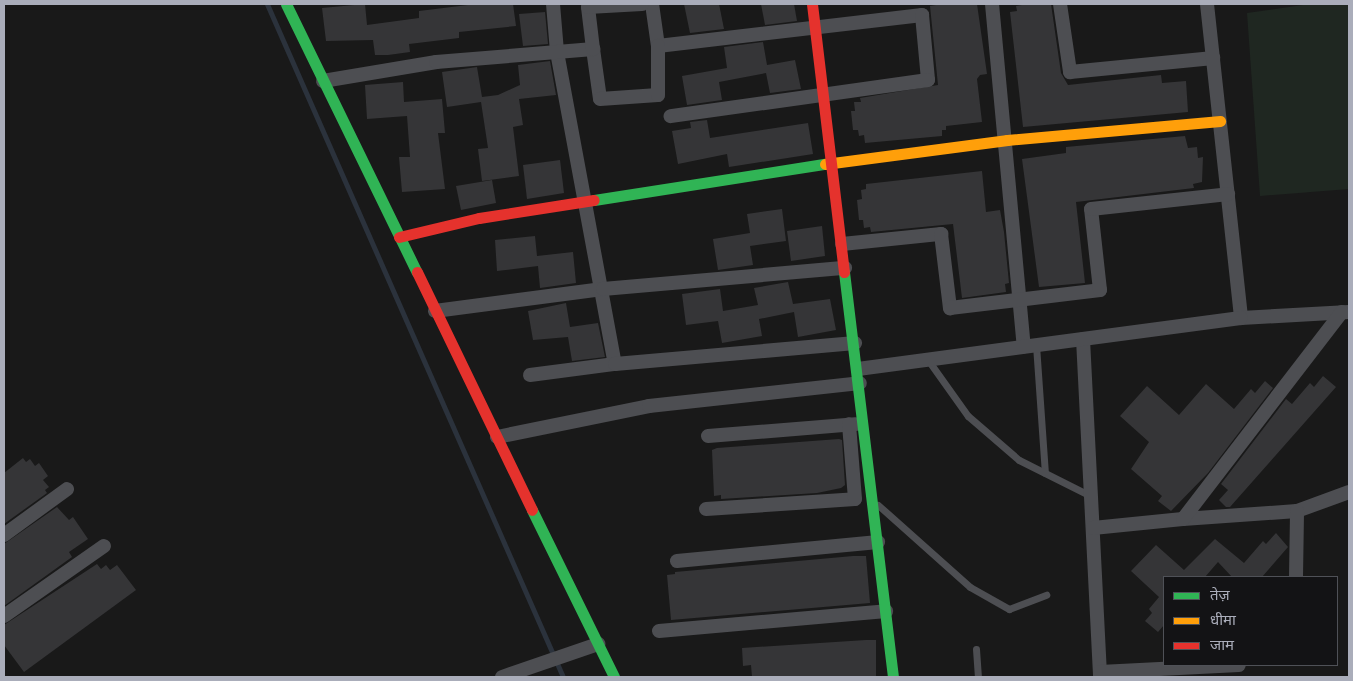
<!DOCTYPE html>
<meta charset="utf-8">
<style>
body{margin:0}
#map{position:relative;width:1353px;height:681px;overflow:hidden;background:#191919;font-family:Commissioner,"Noto Sans Devanagari",sans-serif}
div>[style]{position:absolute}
.green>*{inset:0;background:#1f2721}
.stream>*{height:5px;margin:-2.5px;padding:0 2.5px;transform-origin:2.5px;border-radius:2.5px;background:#2b323c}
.building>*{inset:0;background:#353537}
.lane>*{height:7px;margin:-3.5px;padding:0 3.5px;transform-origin:3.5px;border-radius:3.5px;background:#4d4e52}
.street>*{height:14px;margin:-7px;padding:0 7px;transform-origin:7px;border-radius:7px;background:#4d4e52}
.fast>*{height:11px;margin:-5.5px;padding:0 5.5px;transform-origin:5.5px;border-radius:5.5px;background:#30b455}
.slow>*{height:11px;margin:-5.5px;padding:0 5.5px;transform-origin:5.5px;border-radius:5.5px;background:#ff9f0a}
.jam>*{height:11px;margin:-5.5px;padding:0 5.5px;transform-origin:5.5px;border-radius:5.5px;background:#e5322d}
span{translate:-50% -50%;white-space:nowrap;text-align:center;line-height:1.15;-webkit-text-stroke:4px #131315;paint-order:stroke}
.frame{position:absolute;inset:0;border:5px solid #aaadba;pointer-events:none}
.legend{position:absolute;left:1163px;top:576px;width:175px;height:90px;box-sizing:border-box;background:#131315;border:1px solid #4f5157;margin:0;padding:6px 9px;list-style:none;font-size:15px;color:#aaadba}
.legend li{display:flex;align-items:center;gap:10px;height:25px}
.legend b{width:25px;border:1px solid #4f5157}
</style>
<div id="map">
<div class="green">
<i style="clip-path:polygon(1310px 4px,1349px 4px,1349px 189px,1260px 196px,1247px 13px)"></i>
</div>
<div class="stream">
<i style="left:267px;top:4px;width:735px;rotate:66.26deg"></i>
</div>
<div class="building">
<i style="clip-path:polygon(365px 4px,367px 25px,419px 18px,419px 11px,476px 4px,513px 4px,516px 26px,459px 32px,459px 38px,409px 44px,410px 52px,388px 55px,375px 55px,373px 40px,326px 41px,322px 8px)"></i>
<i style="clip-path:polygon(684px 4px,719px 4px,724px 29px,690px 33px)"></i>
<i style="clip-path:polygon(761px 4px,794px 4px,797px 21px,765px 25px)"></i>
<i style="clip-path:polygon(942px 4px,977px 4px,987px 74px,980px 75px,977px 79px,982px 122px,946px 126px,946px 130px,942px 130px,942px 136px,865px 143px,864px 135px,859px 136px,858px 130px,853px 130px,851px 111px,855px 111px,854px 102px,861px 102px,860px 98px,938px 85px,930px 6px)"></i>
<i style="clip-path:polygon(1028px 4px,1051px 4px,1061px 73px,1068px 85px,1161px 75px,1162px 83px,1186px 81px,1188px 112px,1023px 127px,1010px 12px,1017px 11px,1016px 6px)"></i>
<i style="clip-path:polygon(545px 12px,548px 44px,523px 46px,519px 14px)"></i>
<i style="clip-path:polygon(763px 42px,767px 65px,795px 60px,801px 89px,770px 93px,766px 73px,719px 82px,722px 100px,687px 105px,682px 76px,727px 68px,724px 47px)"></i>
<i style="clip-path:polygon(550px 61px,556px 95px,519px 99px,523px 125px,513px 127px,519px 176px,482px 181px,478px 149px,488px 148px,481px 102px,447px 107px,442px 72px,477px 67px,482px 97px,498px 95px,520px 85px,518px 65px)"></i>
<i style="clip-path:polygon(403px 82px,404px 102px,442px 99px,445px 133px,438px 133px,445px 189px,402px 192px,399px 157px,410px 157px,407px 116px,367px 119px,365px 85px)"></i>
<i style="clip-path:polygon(707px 120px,710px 138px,808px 123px,813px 154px,729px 167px,727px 154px,678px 164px,672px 131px,691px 128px,690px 122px)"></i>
<i style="clip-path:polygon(1185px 136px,1188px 148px,1197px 147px,1198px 158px,1203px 157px,1202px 182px,1193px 184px,1194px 188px,1076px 202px,1085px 283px,1039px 287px,1022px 159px,1066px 153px,1066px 147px)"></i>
<i style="clip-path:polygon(560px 160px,564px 193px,527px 199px,523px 165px)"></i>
<i style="clip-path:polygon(982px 171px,986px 212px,1000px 210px,1004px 232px,1009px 283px,1005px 284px,1006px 292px,962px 298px,953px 224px,871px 232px,870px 227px,864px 228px,863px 220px,859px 220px,857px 200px,862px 199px,861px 190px,866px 189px,866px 184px)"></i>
<i style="clip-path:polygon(492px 180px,496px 203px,461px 210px,456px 186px)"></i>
<i style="clip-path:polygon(782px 209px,786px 241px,750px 246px,753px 265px,718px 270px,713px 239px,750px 233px,747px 214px)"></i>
<i style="clip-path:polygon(822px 226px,825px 256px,791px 261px,787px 231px)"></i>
<i style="clip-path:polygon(535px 236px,537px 256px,573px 252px,576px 283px,540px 288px,538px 266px,497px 271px,495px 240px)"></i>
<i style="clip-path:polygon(788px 282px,793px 304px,830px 299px,836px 330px,798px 337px,794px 312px,759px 319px,762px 336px,722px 343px,718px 321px,686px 325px,682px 294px,720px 289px,723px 311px,758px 305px,754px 288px)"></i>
<i style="clip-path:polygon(566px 303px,570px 327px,598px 323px,605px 357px,572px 361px,568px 337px,533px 340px,528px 311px)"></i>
<i style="clip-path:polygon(1323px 376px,1336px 387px,1230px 507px,1226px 507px,1219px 500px,1228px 490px,1221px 484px,1286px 399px,1292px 404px,1310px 383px,1314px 387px)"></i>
<i style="clip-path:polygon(1265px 381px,1273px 388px,1208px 473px,1171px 511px,1158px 501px,1162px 496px,1131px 469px,1149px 442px,1120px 416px,1147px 386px,1179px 415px,1206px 384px,1234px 409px,1251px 389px,1255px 393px)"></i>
<i style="clip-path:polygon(839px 439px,842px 440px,845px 485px,841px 488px,817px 493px,721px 499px,721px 495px,714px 496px,712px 450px,717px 448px)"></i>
<i style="clip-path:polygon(23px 458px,26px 462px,30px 459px,35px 466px,39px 463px,48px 476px,43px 480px,49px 487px,45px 490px,47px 493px,4px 524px,4px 473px)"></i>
<i style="clip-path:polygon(57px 507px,69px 520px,73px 517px,88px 539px,69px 552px,72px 557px,4px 606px,4px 544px)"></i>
<i style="clip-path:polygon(1276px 533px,1288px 547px,1262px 577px,1232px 577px,1218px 562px,1205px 577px,1164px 577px,1164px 625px,1158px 632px,1145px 621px,1152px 613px,1149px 609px,1159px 597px,1131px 571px,1156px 545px,1184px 570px,1215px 539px,1244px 563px,1263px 541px,1266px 544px)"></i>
<i style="clip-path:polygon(853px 556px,866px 556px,870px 603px,671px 620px,667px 575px,675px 574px,675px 572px)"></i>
<i style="clip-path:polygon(97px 564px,101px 569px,106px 565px,110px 570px,117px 565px,136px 590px,24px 672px,4px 645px,4px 625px)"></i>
<i style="clip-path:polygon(866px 640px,876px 640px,876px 677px,752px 677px,751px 665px,743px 666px,742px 648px)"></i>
</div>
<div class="lane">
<i style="left:1036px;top:345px;width:128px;rotate:86deg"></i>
<i style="left:928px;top:360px;width:69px;rotate:54.5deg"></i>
<i style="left:968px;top:416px;width:67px;rotate:40.8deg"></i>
<i style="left:1019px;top:460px;width:80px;rotate:26.6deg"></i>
<i style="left:878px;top:505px;width:123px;rotate:41.7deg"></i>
<i style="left:970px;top:587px;width:45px;rotate:29.4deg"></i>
<i style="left:1009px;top:609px;width:40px;rotate:-21deg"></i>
<i style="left:976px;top:649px;width:28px;rotate:86deg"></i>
</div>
<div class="street">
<i style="left:553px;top:4px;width:48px;rotate:85.2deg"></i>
<i style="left:557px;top:52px;width:317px;rotate:79.5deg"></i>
<i style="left:652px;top:4px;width:42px;rotate:81.9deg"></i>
<i style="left:658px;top:46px;width:266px;rotate:-6.7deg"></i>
<i style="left:922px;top:15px;width:65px;rotate:84.7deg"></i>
<i style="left:928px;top:80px;width:260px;rotate:172deg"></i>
<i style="left:992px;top:4px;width:344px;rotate:84.7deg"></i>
<i style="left:1060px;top:4px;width:69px;rotate:81.6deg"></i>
<i style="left:1070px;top:72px;width:144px;rotate:-5.6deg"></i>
<i style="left:1207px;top:4px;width:316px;rotate:83.8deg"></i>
<i style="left:1241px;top:318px;width:108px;rotate:-3.2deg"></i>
<i style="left:593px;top:49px;width:50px;rotate:82deg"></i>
<i style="left:600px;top:99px;width:58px;rotate:-3.9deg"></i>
<i style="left:658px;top:95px;width:49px;rotate:-90deg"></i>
<i style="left:323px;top:81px;width:115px;rotate:-9.5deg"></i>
<i style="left:436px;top:62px;width:158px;rotate:-4.7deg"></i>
<i style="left:593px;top:49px;width:42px;rotate:-96.8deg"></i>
<i style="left:588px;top:7px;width:54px;rotate:-3.2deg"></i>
<i style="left:842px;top:244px;width:100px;rotate:-5.8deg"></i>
<i style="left:941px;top:234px;width:75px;rotate:83.1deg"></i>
<i style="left:950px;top:308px;width:151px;rotate:-6.8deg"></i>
<i style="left:1100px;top:290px;width:81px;rotate:-96.3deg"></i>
<i style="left:1091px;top:209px;width:138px;rotate:-6.2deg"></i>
<i style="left:435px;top:311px;width:169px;rotate:-7.5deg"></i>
<i style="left:603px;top:289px;width:243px;rotate:-5deg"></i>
<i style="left:1083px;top:339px;width:338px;rotate:87.1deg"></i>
<i style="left:858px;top:369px;width:386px;rotate:-7.6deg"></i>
<i style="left:530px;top:375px;width:86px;rotate:-7.4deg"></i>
<i style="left:615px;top:364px;width:241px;rotate:-5deg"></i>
<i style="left:708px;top:436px;width:148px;rotate:-4.6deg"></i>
<i style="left:497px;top:437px;width:155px;rotate:-11.5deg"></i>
<i style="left:649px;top:406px;width:212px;rotate:-6.2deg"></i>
<i style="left:706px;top:509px;width:149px;rotate:-3.8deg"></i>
<i style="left:855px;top:499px;width:75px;rotate:-94.6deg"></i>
<i style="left:1183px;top:519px;width:114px;rotate:-4deg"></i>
<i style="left:1297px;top:511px;width:55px;rotate:-20.1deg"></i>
<i style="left:1093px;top:528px;width:90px;rotate:-5.7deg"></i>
<i style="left:1183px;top:519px;width:261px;rotate:-52.5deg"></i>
<i style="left:4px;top:535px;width:78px;rotate:-36.1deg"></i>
<i style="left:677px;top:561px;width:202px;rotate:-5.4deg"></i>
<i style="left:1296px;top:577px;width:66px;rotate:-89.1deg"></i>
<i style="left:4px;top:616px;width:122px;rotate:-35deg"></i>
<i style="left:659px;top:631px;width:228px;rotate:-5deg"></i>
<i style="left:1100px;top:672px;width:139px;rotate:-2.9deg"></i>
<i style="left:502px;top:677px;width:102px;rotate:-19deg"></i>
</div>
<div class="fast">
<i style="left:286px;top:4px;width:298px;rotate:64deg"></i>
<i style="left:594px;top:200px;width:234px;rotate:-8.9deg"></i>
<i style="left:844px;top:272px;width:408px;rotate:83.1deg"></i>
<i style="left:532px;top:510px;width:186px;rotate:63.8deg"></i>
</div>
<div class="slow">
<i style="left:825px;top:164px;width:184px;rotate:-7.5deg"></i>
<i style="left:1007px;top:140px;width:214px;rotate:-5.1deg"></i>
</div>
<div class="jam">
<i style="left:812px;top:4px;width:270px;rotate:83.2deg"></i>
<i style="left:399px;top:237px;width:82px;rotate:-13.4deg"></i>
<i style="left:479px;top:218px;width:116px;rotate:-8.9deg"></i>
<i style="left:417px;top:272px;width:264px;rotate:64.2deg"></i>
</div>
<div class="frame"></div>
<ul class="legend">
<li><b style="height:6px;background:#30b455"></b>तेज़</li>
<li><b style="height:6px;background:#ff9f0a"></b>धीमा</li>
<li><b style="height:6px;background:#e5322d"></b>जाम</li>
</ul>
</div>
